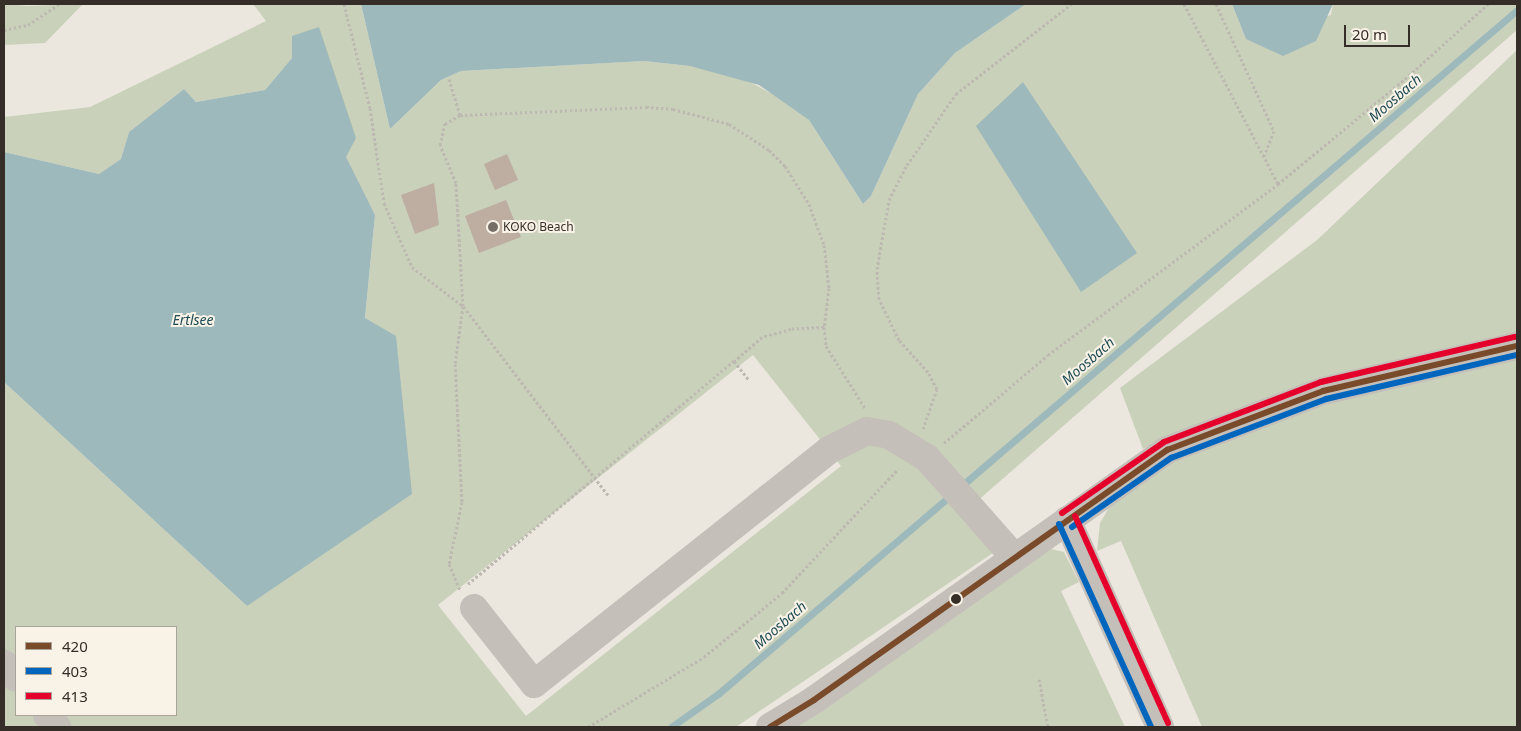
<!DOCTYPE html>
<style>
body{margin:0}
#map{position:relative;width:1521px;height:731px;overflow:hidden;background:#ebe7df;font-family:"Noto Sans",sans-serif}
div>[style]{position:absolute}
.green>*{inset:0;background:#cad1ba}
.water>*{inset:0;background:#9db9bb}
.stream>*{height:7px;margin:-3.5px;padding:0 3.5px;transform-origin:3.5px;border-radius:3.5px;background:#9db9bb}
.building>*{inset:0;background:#beada1}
.path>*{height:3px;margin-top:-1.5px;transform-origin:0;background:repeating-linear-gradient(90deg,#bdb8b1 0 2.5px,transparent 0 5px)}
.minor>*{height:28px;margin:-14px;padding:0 14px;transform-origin:14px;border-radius:14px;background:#c4bfb9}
.bus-1>*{height:6px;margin:-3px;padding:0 3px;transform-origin:3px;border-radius:3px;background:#7a4b2a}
.bus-2>*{height:6px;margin:-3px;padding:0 3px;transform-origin:3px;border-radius:3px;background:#0065bd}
.bus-3>*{height:6px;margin:-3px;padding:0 3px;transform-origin:3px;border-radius:3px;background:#e4002b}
.dots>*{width:14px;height:14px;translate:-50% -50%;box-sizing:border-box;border:2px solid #f8f2e7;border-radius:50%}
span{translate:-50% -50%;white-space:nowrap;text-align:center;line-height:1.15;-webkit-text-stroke:4px #f8f2e7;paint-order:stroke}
.poi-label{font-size:12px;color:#352d27}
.left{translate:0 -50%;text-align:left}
.water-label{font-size:14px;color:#1f4b54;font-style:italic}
.frame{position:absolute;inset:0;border:5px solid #352d27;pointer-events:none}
.legend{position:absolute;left:15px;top:626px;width:162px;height:90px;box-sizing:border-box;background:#f8f2e7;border:1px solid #aaa39a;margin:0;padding:6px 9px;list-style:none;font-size:15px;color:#352d27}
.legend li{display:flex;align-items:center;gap:10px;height:25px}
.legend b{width:25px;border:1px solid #aaa39a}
.scale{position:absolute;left:1344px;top:25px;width:66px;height:22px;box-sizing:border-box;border:2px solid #352d27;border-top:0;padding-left:6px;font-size:15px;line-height:18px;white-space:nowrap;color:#352d27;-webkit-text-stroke:4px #f8f2e7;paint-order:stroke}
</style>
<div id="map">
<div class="green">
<i style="clip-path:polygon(4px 4px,28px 6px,83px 4px,45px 43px,4px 45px)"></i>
<i style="clip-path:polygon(evenodd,253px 4px,361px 4px,390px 129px,441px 80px,461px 71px,644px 61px,690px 66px,742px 78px,782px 99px,809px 120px,863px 204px,871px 196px,918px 94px,955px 53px,1026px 4px,1232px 4px,1246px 39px,1331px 15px,1333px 4px,1517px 4px,1517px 30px,967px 510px,993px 553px,736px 727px,4px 727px,4px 382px,247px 606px,365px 319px,375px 215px,292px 58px,265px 90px,196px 102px,184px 89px,129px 132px,121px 159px,99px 174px,4px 152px,4px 117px,90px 107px,266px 21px,253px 4px,753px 355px,841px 466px,526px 716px,438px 605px,753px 355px,253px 4px,16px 627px,176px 627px,176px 715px,16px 715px,16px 627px)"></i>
<i style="clip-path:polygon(1517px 50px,1517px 338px,1185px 430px,1143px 449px,1120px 388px,1317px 240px)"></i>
<i style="clip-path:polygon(1517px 355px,1517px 727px,1202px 727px,1121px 541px,1097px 551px,1100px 523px,1110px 506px,1159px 465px,1281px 414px)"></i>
<i style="clip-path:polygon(1051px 549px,1064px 552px,1079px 582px,1061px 591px,1125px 727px,786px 727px)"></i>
</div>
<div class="water">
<i style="clip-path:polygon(361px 4px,1026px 4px,955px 53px,918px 94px,871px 196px,863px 204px,809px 120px,759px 85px,690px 66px,644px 61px,461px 71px,441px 80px,390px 129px)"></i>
<i style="clip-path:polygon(1232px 4px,1333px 4px,1316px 41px,1283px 56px,1246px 39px)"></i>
<i style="clip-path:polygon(319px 27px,356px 138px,346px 157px,375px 215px,365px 318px,396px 336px,412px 494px,247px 606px,4px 382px,4px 152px,99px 174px,121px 159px,129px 132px,184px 89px,196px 102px,265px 90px,292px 58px,292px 36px)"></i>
<i style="clip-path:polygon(1023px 82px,1137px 253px,1081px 292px,976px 126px)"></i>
</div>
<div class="stream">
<i style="left:959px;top:488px;width:735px;rotate:-40.58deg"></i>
<i style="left:671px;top:727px;width:57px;rotate:-35.1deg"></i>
<i style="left:718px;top:694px;width:306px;rotate:-40.5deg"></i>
</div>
<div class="building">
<i style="clip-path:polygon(507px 154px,518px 180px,495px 190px,484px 164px)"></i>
<i style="clip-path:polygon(434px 183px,439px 225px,415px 234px,401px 195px)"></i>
<i style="clip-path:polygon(506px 200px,521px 237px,479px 253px,465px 216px)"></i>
</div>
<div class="path">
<i style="left:344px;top:4px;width:107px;rotate:76deg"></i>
<i style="left:370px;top:108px;width:96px;rotate:81.6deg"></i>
<i style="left:384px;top:203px;width:70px;rotate:66.4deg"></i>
<i style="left:412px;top:267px;width:64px;rotate:37.4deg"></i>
<i style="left:463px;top:306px;width:59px;rotate:97.9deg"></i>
<i style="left:455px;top:364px;width:138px;rotate:87.1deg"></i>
<i style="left:462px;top:502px;width:63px;rotate:101.8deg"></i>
<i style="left:449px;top:564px;width:28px;rotate:67deg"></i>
<i style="left:1184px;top:4px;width:203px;rotate:62.4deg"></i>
<i style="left:1216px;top:4px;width:140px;rotate:65.5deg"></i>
<i style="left:1274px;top:131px;width:27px;rotate:112deg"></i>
<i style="left:4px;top:30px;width:25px;rotate:-12deg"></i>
<i style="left:28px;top:25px;width:37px;rotate:-34deg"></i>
<i style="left:449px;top:79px;width:38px;rotate:73deg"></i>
<i style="left:824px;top:327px;width:19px;rotate:84deg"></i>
<i style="left:826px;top:346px;width:73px;rotate:57.8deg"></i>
<i style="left:923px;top:429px;width:42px;rotate:-70.7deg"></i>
<i style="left:937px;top:389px;width:19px;rotate:-118deg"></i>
<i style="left:928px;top:372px;width:43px;rotate:-132.2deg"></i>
<i style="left:899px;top:340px;width:46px;rotate:-116deg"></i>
<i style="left:879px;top:299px;width:30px;rotate:-94deg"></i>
<i style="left:877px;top:269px;width:70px;rotate:-80.1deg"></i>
<i style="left:889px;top:200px;width:39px;rotate:-63deg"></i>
<i style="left:907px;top:165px;width:86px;rotate:-55.4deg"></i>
<i style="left:956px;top:94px;width:146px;rotate:-38deg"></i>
<i style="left:944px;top:443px;width:136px;rotate:-40.2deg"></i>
<i style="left:1048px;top:355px;width:287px;rotate:-36.6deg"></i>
<i style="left:1278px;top:184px;width:165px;rotate:-39.6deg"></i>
<i style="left:1405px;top:79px;width:112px;rotate:-42.1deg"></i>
<i style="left:608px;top:495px;width:238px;rotate:-127.5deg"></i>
<i style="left:463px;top:306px;width:123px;rotate:-93.3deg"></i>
<i style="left:456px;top:183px;width:41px;rotate:-112.8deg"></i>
<i style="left:440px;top:145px;width:22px;rotate:-77deg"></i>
<i style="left:445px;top:124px;width:17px;rotate:-31deg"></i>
<i style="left:460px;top:115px;width:186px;rotate:-2.5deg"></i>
<i style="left:646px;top:107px;width:27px;rotate:4deg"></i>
<i style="left:673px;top:109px;width:58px;rotate:15deg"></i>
<i style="left:729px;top:124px;width:48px;rotate:33deg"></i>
<i style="left:769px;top:150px;width:23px;rotate:45deg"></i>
<i style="left:785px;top:166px;width:45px;rotate:57.7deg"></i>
<i style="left:809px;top:204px;width:44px;rotate:69.9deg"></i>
<i style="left:824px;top:245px;width:43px;rotate:83.4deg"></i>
<i style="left:829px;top:288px;width:39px;rotate:97deg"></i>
<i style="left:824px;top:327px;width:33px;rotate:177deg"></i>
<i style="left:791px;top:329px;width:30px;rotate:165deg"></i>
<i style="left:762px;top:337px;width:37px;rotate:139deg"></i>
<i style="left:734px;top:361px;width:23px;rotate:52deg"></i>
<i style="left:468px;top:584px;width:347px;rotate:-40deg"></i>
<i style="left:1039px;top:679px;width:49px;rotate:79.4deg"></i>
<i style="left:588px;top:727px;width:135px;rotate:-31.1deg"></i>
<i style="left:704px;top:657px;width:101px;rotate:-39.4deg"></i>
<i style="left:782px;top:593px;width:170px;rotate:-46.9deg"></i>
</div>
<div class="minor">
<i style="left:1067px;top:520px;width:227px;rotate:65.8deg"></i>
<i style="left:474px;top:608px;width:97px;rotate:51.7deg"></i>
<i style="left:534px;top:684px;width:377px;rotate:-38.4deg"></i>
<i style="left:829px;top:450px;width:42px;rotate:-26.6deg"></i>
<i style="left:867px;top:431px;width:22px;rotate:10deg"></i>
<i style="left:889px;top:435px;width:44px;rotate:31.2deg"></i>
<i style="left:927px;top:458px;width:133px;rotate:48.7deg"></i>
<i style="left:4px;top:664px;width:18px;rotate:49deg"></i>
<i style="left:47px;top:715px;width:16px;rotate:50deg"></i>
<i style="left:770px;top:727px;width:52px;rotate:-31.5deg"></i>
<i style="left:814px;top:700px;width:433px;rotate:-35.3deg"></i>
<i style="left:1167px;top:450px;width:167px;rotate:-20.7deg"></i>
<i style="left:1323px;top:391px;width:199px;rotate:-13.1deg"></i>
</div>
<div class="bus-1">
<i style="left:770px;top:727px;width:52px;rotate:-31.5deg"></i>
<i style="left:814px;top:700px;width:433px;rotate:-35.3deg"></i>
<i style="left:1167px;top:450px;width:167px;rotate:-20.7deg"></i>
<i style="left:1323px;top:391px;width:199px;rotate:-13.1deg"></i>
</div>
<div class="bus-2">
<i style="left:1059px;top:524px;width:223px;rotate:65.6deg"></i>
<i style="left:1072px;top:527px;width:121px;rotate:-34.9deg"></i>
<i style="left:1171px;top:458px;width:166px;rotate:-20.8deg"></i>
<i style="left:1326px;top:399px;width:196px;rotate:-13deg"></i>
</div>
<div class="bus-3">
<i style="left:1062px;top:513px;width:124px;rotate:-34.8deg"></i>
<i style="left:1164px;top:442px;width:168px;rotate:-20.9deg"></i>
<i style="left:1321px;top:382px;width:199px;rotate:-13.1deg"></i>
<i style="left:1075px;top:516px;width:227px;rotate:65.8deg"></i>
</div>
<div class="dots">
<i style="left:493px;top:227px;background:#756e67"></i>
<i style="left:956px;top:599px;background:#352d27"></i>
</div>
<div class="poi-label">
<span class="left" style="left:503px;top:227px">KOKO Beach</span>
</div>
<div class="water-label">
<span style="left:1395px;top:98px;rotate:-41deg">Moosbach</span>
<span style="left:193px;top:320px">Ertlsee</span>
<span style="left:1088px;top:361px;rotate:-41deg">Moosbach</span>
<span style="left:780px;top:625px;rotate:-41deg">Moosbach</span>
</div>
<div class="frame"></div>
<ul class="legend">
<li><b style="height:6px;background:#7a4b2a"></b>420</li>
<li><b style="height:6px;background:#0065bd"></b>403</li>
<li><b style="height:6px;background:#e4002b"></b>413</li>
</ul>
<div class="scale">20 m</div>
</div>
